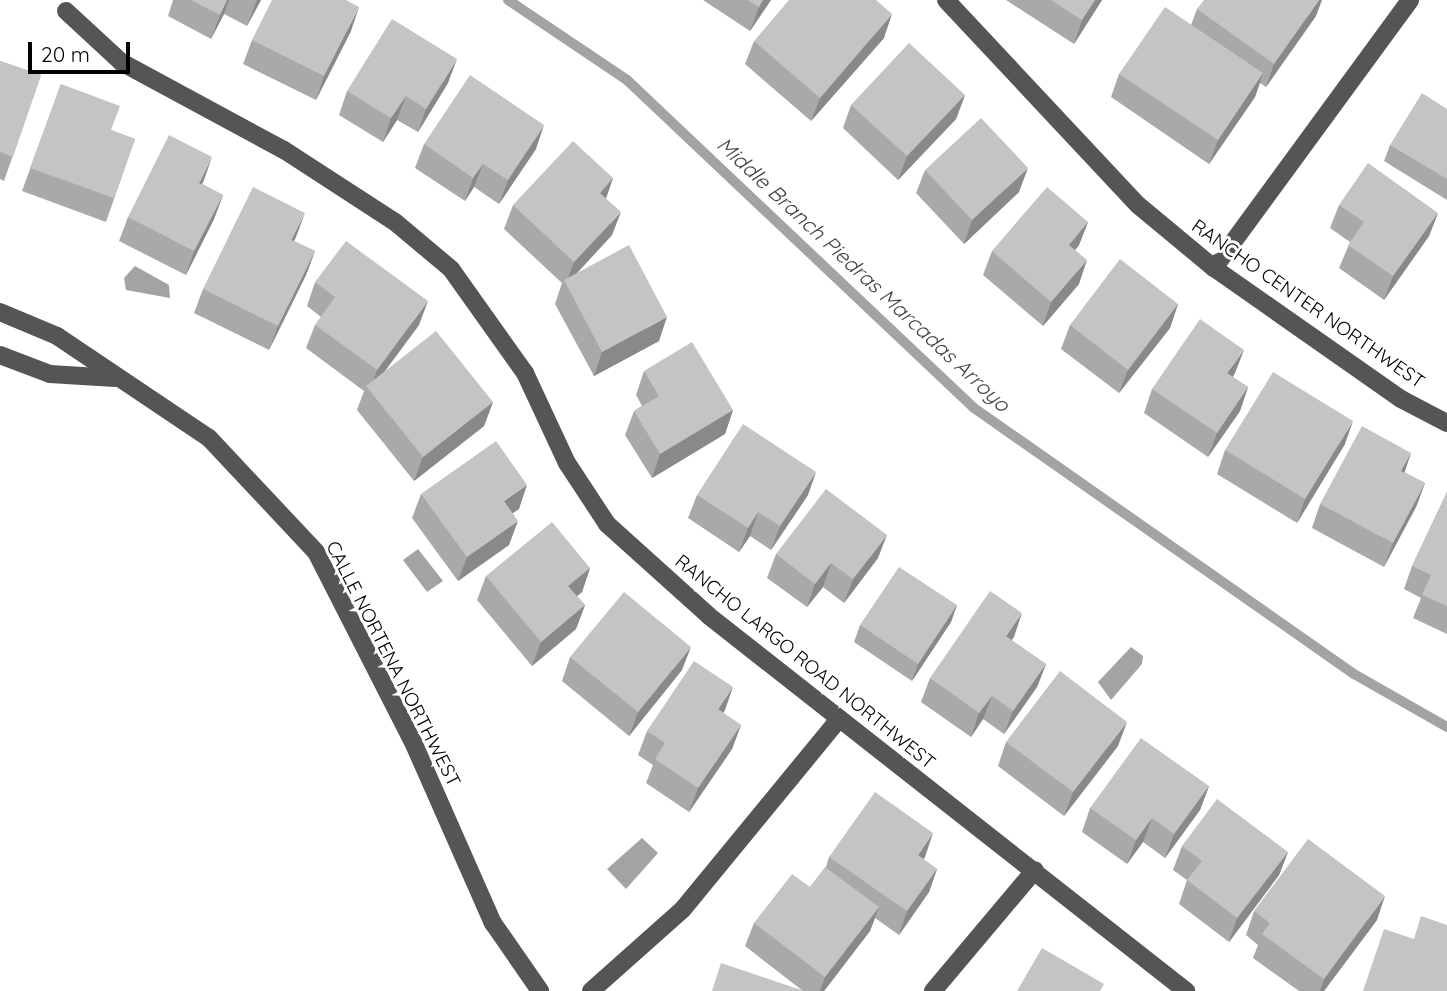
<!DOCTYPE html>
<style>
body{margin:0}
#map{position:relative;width:1447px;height:991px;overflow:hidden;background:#fff;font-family:Quicksand,sans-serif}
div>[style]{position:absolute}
.water>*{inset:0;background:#a3a3a3}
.stream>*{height:10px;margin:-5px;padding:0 5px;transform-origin:5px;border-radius:5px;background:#a3a3a3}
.minor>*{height:18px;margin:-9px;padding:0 9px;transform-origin:9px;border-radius:9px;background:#555}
.wall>*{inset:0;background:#a9a9a9}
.shaded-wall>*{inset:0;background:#898989}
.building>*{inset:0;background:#c4c4c4}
span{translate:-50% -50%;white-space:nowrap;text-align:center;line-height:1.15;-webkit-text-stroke:6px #fff;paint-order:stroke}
.street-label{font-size:19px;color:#000}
.water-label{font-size:21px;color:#444;font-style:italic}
.scale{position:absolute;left:28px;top:42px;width:102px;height:32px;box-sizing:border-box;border:4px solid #000;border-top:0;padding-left:9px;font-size:21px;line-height:24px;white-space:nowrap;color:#000;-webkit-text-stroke:5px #fff;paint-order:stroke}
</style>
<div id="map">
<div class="water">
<i style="clip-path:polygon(135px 266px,169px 285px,170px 298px,126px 290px,124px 278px)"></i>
<i style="clip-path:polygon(418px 549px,443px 581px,427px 592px,403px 560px)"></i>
<i style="clip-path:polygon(1131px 647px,1143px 656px,1142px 664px,1111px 700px,1098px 682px)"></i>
<i style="clip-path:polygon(642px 838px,658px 853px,626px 889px,607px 869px)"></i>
</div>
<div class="stream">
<i style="left:508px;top:0;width:143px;rotate:33.9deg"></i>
<i style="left:627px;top:80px;width:477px;rotate:43.4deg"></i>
<i style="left:974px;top:408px;width:464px;rotate:35deg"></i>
<i style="left:1354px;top:674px;width:107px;rotate:29.7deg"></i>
</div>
<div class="minor">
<i style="left:946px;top:0;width:281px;rotate:46.9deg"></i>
<i style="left:1138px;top:205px;width:99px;rotate:39.7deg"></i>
<i style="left:1214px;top:268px;width:228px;rotate:35deg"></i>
<i style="left:1401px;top:399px;width:52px;rotate:27.6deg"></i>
<i style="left:66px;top:11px;width:75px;rotate:42.8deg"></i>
<i style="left:121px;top:62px;width:185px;rotate:28.4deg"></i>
<i style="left:284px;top:150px;width:132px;rotate:33deg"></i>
<i style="left:395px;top:222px;width:73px;rotate:40deg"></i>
<i style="left:451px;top:269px;width:128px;rotate:54.6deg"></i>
<i style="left:525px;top:373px;width:99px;rotate:65deg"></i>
<i style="left:567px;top:463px;width:73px;rotate:56.7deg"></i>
<i style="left:607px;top:524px;width:137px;rotate:42deg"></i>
<i style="left:709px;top:616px;width:607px;rotate:38.17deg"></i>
<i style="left:1214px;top:268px;width:332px;rotate:-53.8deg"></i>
<i style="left:0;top:312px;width:62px;rotate:22.8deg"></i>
<i style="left:57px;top:336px;width:183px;rotate:33.9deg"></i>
<i style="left:209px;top:438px;width:156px;rotate:46.8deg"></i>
<i style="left:316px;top:552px;width:213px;rotate:63deg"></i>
<i style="left:413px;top:742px;width:198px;rotate:66.2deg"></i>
<i style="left:493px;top:923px;width:83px;rotate:55.3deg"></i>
<i style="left:0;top:355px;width:53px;rotate:20.8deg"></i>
<i style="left:50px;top:374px;width:65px;rotate:3.5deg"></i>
<i style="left:591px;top:991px;width:123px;rotate:-41.7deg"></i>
<i style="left:683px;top:909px;width:246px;rotate:-50.6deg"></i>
<i style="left:933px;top:991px;width:158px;rotate:-49.9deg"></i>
</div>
<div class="wall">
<i style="clip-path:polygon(173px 0,261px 0,247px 26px,224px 14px,211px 39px,168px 16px)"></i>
<i style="clip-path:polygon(703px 0,771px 0,750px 31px)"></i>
<i style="clip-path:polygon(1006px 0,1102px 0,1074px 44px)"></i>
<i style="clip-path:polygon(1197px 9px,1316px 16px,1266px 87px,1260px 83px,1255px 97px,1209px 164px,1111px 97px,1119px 74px,1191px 25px)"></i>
<i style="clip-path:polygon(351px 31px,316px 100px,243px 64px,252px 40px)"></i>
<i style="clip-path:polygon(884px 38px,811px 121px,745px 64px,754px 41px)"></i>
<i style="clip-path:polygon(0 61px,41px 75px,4px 181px,0 179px)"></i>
<i style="clip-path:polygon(448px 83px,418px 132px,397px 120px,383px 142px,339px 115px,347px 91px)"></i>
<i style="clip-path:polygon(61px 84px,111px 130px,135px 139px,106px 222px,22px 191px)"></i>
<i style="clip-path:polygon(965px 95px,956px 119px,898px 180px,843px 128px,851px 105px)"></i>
<i style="clip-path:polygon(1447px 109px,1447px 200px,1384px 161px,1390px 145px)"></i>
<i style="clip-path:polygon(424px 144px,536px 149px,499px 204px,474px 187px,465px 201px,415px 168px)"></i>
<i style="clip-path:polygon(925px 170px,1019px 192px,964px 244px,916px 193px)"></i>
<i style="clip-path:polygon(613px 178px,606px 198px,612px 235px,577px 273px,659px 341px,594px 376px,555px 304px,562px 283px,504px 229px,513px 205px)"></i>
<i style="clip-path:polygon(204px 180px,202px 184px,223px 195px,214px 219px,186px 275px,119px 241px,128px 217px)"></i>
<i style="clip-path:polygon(1339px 205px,1438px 213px,1429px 236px,1384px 300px,1339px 268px,1350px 242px,1330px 228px)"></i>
<i style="clip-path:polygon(1088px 222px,1079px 245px,1075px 250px,1079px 284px,1043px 326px,983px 275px,992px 251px)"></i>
<i style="clip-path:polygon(296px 237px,294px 241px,315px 251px,306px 275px,269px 350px,194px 313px,203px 289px)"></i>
<i style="clip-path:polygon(315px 282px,419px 325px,385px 371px,493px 402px,484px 426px,414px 481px,357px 410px,364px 391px,306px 348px,315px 325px,321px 317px,307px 306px)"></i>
<i style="clip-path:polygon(1178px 304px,1170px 328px,1119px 393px,1061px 349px,1070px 325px)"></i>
<i style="clip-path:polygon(644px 371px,733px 410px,725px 434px,652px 478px,625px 435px,634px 411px,642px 406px,636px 395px)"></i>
<i style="clip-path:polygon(1235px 373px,1233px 377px,1248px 387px,1240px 411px,1208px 457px,1144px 413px,1152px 389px)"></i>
<i style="clip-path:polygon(1345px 444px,1297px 523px,1217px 474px,1225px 450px)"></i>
<i style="clip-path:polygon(1411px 453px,1404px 472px,1425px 483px,1416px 507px,1384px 567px,1312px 528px,1320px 504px)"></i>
<i style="clip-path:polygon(1447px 492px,1447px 634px,1413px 618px,1421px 598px,1404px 589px,1412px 566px)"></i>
<i style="clip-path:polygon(421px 494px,519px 509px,512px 513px,509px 545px,458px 581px,412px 518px)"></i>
<i style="clip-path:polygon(697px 495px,808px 495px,771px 550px,750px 536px,739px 552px,688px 518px)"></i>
<i style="clip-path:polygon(776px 554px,878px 558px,844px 603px,823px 587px,807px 607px,767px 578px)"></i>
<i style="clip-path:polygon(590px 568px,582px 592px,577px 596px,585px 605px,576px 629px,532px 666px,477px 600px,486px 576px)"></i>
<i style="clip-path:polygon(957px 605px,951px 622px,912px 681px,854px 642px,860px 625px)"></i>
<i style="clip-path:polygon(1014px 637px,1011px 640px,1046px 664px,1037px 687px,1004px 734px,983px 719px,971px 737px,921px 702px,930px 678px)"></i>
<i style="clip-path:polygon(570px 657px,682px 670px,629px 736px,562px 681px)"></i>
<i style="clip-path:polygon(725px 710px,723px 713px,741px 725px,732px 749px,689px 812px,646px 783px,653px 765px,638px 755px,647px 731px)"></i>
<i style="clip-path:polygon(1006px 742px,1118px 746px,1064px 816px,998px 766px)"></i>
<i style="clip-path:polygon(1209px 786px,1200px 810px,1165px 858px,1143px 842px,1127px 864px,1082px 832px,1090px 808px)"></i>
<i style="clip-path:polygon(1182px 846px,1288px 852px,1279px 875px,1229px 942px,1179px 904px,1187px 880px,1173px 870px)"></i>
<i style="clip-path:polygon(829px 857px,925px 857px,923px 859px,937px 869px,929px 892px,899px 935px,875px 918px,870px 931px,824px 991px,711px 991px,803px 991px,745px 946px,754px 923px,810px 887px,826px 867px)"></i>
<i style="clip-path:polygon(1254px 911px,1377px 920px,1324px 991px,1299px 991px,1253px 958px,1258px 945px,1246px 935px)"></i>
</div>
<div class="shaded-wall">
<i style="clip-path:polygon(227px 0,229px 0,224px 14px,211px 39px,220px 15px)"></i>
<i style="clip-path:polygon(257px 0,261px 0,247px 26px,256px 2px)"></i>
<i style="clip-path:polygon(763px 0,771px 0,750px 31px,759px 7px)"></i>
<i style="clip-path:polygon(1095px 0,1102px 0,1074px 44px,1082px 20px)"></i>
<i style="clip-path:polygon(1319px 0,1322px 0,1316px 16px,1266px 87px,1274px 64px)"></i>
<i style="clip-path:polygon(359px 7px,351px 31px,316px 100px,324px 76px)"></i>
<i style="clip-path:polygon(892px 14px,884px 38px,811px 121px,820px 98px)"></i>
<i style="clip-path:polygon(457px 59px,448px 83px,418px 132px,426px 109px)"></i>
<i style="clip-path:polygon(1263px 73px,1255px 97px,1209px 164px,1218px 140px)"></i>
<i style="clip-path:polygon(965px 95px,956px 119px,898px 180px,907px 156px)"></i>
<i style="clip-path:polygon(406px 96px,397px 120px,383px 142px,391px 118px)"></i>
<i style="clip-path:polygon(544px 125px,536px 149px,499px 204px,508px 180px)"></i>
<i style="clip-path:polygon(212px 157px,204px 180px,190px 207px,199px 183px)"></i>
<i style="clip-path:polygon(483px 164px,474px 187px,465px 201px,473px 178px)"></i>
<i style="clip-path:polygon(1028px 168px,1019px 192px,964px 244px,972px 220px)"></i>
<i style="clip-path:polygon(613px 178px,605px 201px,600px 193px)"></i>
<i style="clip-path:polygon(223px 195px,214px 219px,186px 275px,194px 251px)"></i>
<i style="clip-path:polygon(621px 212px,612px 235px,565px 286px,574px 262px)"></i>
<i style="clip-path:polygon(305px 213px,296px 237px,282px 263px,291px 240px)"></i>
<i style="clip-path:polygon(1438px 213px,1429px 236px,1384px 300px,1393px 276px)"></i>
<i style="clip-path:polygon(1088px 222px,1079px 245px,1060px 268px,1069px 245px)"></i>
<i style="clip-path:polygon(315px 251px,306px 275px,269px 350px,278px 326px)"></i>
<i style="clip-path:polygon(1087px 260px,1079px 284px,1043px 326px,1051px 302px)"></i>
<i style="clip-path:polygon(428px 301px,419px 325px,370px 391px,377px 370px)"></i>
<i style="clip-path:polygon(1178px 304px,1170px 328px,1119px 393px,1128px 370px)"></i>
<i style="clip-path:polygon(667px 317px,659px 341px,594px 376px,602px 352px)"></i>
<i style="clip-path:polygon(1244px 350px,1235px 373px,1219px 397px,1227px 373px)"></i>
<i style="clip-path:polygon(1248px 387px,1240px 411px,1208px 457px,1217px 433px)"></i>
<i style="clip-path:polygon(493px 402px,484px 426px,414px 481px,423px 457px)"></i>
<i style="clip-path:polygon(733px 410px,725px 434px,652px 478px,660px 454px)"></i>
<i style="clip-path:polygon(1353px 421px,1345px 444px,1297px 523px,1305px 499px)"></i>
<i style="clip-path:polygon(1411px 453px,1403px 477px,1401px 471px)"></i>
<i style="clip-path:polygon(816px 472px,808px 495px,771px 550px,780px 526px)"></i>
<i style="clip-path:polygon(1425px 483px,1416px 507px,1384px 567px,1393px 543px)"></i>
<i style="clip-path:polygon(527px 485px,519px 509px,495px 525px,504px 501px)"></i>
<i style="clip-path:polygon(758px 512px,750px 536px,739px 552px,748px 528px)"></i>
<i style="clip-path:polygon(518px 521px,509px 545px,458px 581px,467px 557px)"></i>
<i style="clip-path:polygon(887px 535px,878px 558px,844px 603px,853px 579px)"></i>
<i style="clip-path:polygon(831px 563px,823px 587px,807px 607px,815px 584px)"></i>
<i style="clip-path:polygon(590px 568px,582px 592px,560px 610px,568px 586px)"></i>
<i style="clip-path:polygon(585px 605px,576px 629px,532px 666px,541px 642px)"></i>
<i style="clip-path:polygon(957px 605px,951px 622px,912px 681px,918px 664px)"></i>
<i style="clip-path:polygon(1022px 613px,1014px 637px,997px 660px,1006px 636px)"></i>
<i style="clip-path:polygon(691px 647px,682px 670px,629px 736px,638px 712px)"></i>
<i style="clip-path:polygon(1046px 664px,1037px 687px,1004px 734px,1013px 711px)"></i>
<i style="clip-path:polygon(733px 687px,725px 710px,709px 733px,718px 709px)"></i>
<i style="clip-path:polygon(992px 696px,983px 719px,971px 737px,979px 713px)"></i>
<i style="clip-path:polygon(1127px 722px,1118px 746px,1064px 816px,1073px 792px)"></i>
<i style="clip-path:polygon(741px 725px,732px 749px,689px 812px,698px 788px)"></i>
<i style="clip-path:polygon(1209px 786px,1200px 810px,1165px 858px,1174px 834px)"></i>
<i style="clip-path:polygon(1152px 818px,1143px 842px,1127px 864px,1136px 840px)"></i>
<i style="clip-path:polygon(933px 833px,925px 857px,909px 878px,918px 855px)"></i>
<i style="clip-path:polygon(1288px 852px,1279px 875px,1229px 942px,1237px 918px)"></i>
<i style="clip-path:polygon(937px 869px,929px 892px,899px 935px,907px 911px)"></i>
<i style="clip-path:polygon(1385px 896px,1377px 920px,1324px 991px,1320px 991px,1324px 979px)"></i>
<i style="clip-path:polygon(879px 907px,870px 931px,824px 991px,820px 991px,825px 977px)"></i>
</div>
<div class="building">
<i style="clip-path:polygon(191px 0,227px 0,220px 15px)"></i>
<i style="clip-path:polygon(272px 0,346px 0,359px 7px,324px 76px,252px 40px)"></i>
<i style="clip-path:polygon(748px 0,763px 0,759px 7px)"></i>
<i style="clip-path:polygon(789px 0,876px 0,892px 14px,820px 98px,754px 41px)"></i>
<i style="clip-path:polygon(1051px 0,1095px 0,1082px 20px)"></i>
<i style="clip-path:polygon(1204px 0,1319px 0,1274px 64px,1197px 9px)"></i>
<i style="clip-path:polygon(1165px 7px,1263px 73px,1218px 140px,1119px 74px)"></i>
<i style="clip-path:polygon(392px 19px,457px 59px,426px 109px,406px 96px,391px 118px,347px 91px)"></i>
<i style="clip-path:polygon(909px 43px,965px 95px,907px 156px,851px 105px)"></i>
<i style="clip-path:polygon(0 61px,41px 75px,13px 157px,0 152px)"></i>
<i style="clip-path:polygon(470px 75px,544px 125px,508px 180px,483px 164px,473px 178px,424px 144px)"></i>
<i style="clip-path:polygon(61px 84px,120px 106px,111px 130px,135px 139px,114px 198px,30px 168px)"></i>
<i style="clip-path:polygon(1422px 93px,1447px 109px,1447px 179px,1390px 145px)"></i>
<i style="clip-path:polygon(981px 118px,1028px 168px,972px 220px,925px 170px)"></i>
<i style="clip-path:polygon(169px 135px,212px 157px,199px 183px,223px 195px,194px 251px,128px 217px)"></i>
<i style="clip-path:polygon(573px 141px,613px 178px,600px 193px,621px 212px,574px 262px,513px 205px)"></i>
<i style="clip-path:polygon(1368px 163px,1438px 213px,1393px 276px,1348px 245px,1364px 222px,1339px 205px)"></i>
<i style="clip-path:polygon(253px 187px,305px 213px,291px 240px,315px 251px,278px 326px,203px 289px)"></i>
<i style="clip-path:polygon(1047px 187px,1088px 222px,1069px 245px,1087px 260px,1051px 302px,992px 251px)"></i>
<i style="clip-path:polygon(346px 241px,428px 301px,377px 370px,315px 325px,335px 297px,315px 282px)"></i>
<i style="clip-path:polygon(629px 245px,667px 317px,602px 352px,564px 280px)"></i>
<i style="clip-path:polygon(1120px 259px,1178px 304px,1128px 370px,1070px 325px)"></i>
<i style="clip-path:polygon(1200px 319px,1244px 350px,1227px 373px,1248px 387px,1217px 433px,1152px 389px)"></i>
<i style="clip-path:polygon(436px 331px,493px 402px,423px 457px,366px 386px)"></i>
<i style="clip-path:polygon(692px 342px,733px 410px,660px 454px,634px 411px,659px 396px,644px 371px)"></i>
<i style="clip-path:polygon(1273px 372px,1353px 421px,1305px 499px,1225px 450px)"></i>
<i style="clip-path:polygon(743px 424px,816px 472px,780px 526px,758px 512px,748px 528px,697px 495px)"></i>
<i style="clip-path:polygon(1362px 426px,1411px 453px,1401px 471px,1425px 483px,1393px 543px,1320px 504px)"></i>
<i style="clip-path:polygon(496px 441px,527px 485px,504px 501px,518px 521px,467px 557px,421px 494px)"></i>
<i style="clip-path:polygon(826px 489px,887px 535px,853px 579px,831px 563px,815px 584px,776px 554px)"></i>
<i style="clip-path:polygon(1447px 492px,1447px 606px,1422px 595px,1431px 575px,1412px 566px)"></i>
<i style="clip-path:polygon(552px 522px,590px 568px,568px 586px,585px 605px,541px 642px,486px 576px)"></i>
<i style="clip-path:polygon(899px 567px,957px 605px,918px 664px,860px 625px)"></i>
<i style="clip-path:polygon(990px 591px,1022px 613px,1006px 636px,1046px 664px,1013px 711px,992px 696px,979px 713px,930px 678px)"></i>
<i style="clip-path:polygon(624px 592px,691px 647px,638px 712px,570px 657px)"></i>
<i style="clip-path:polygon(694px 661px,733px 687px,718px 709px,741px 725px,698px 788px,655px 759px,665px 743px,647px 731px)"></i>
<i style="clip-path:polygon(1060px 671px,1127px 722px,1073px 792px,1006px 742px)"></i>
<i style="clip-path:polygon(1141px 738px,1209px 786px,1174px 834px,1152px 818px,1136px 840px,1090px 808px)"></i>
<i style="clip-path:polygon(875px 792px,933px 833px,918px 855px,937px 869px,907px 911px,829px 857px)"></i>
<i style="clip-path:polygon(1217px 799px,1288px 852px,1237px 918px,1187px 880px,1202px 861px,1182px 846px)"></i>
<i style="clip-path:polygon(1308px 839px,1385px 896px,1324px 979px,1262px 934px,1270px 923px,1254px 911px)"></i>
<i style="clip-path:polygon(825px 867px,879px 907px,825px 977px,754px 923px,792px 874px,810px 887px)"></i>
<i style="clip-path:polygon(1421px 916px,1447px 925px,1447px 991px,1363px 991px,1384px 929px,1414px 939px)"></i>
<i style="clip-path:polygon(1042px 948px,1104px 984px,1100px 991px,1017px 991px)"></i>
<i style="clip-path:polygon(721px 963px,804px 991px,712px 991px)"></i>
</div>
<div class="street-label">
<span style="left:1308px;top:304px;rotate:35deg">RANCHO CENTER NORTHWEST</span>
<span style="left:805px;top:662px;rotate:39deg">RANCHO LARGO ROAD NORTHWEST</span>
<span style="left:393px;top:664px;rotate:63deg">CALLE NORTENA NORTHWEST</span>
</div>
<div class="water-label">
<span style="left:864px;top:274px;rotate:43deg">Middle Branch Piedras Marcadas Arroyo</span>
</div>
<div class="scale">20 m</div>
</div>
